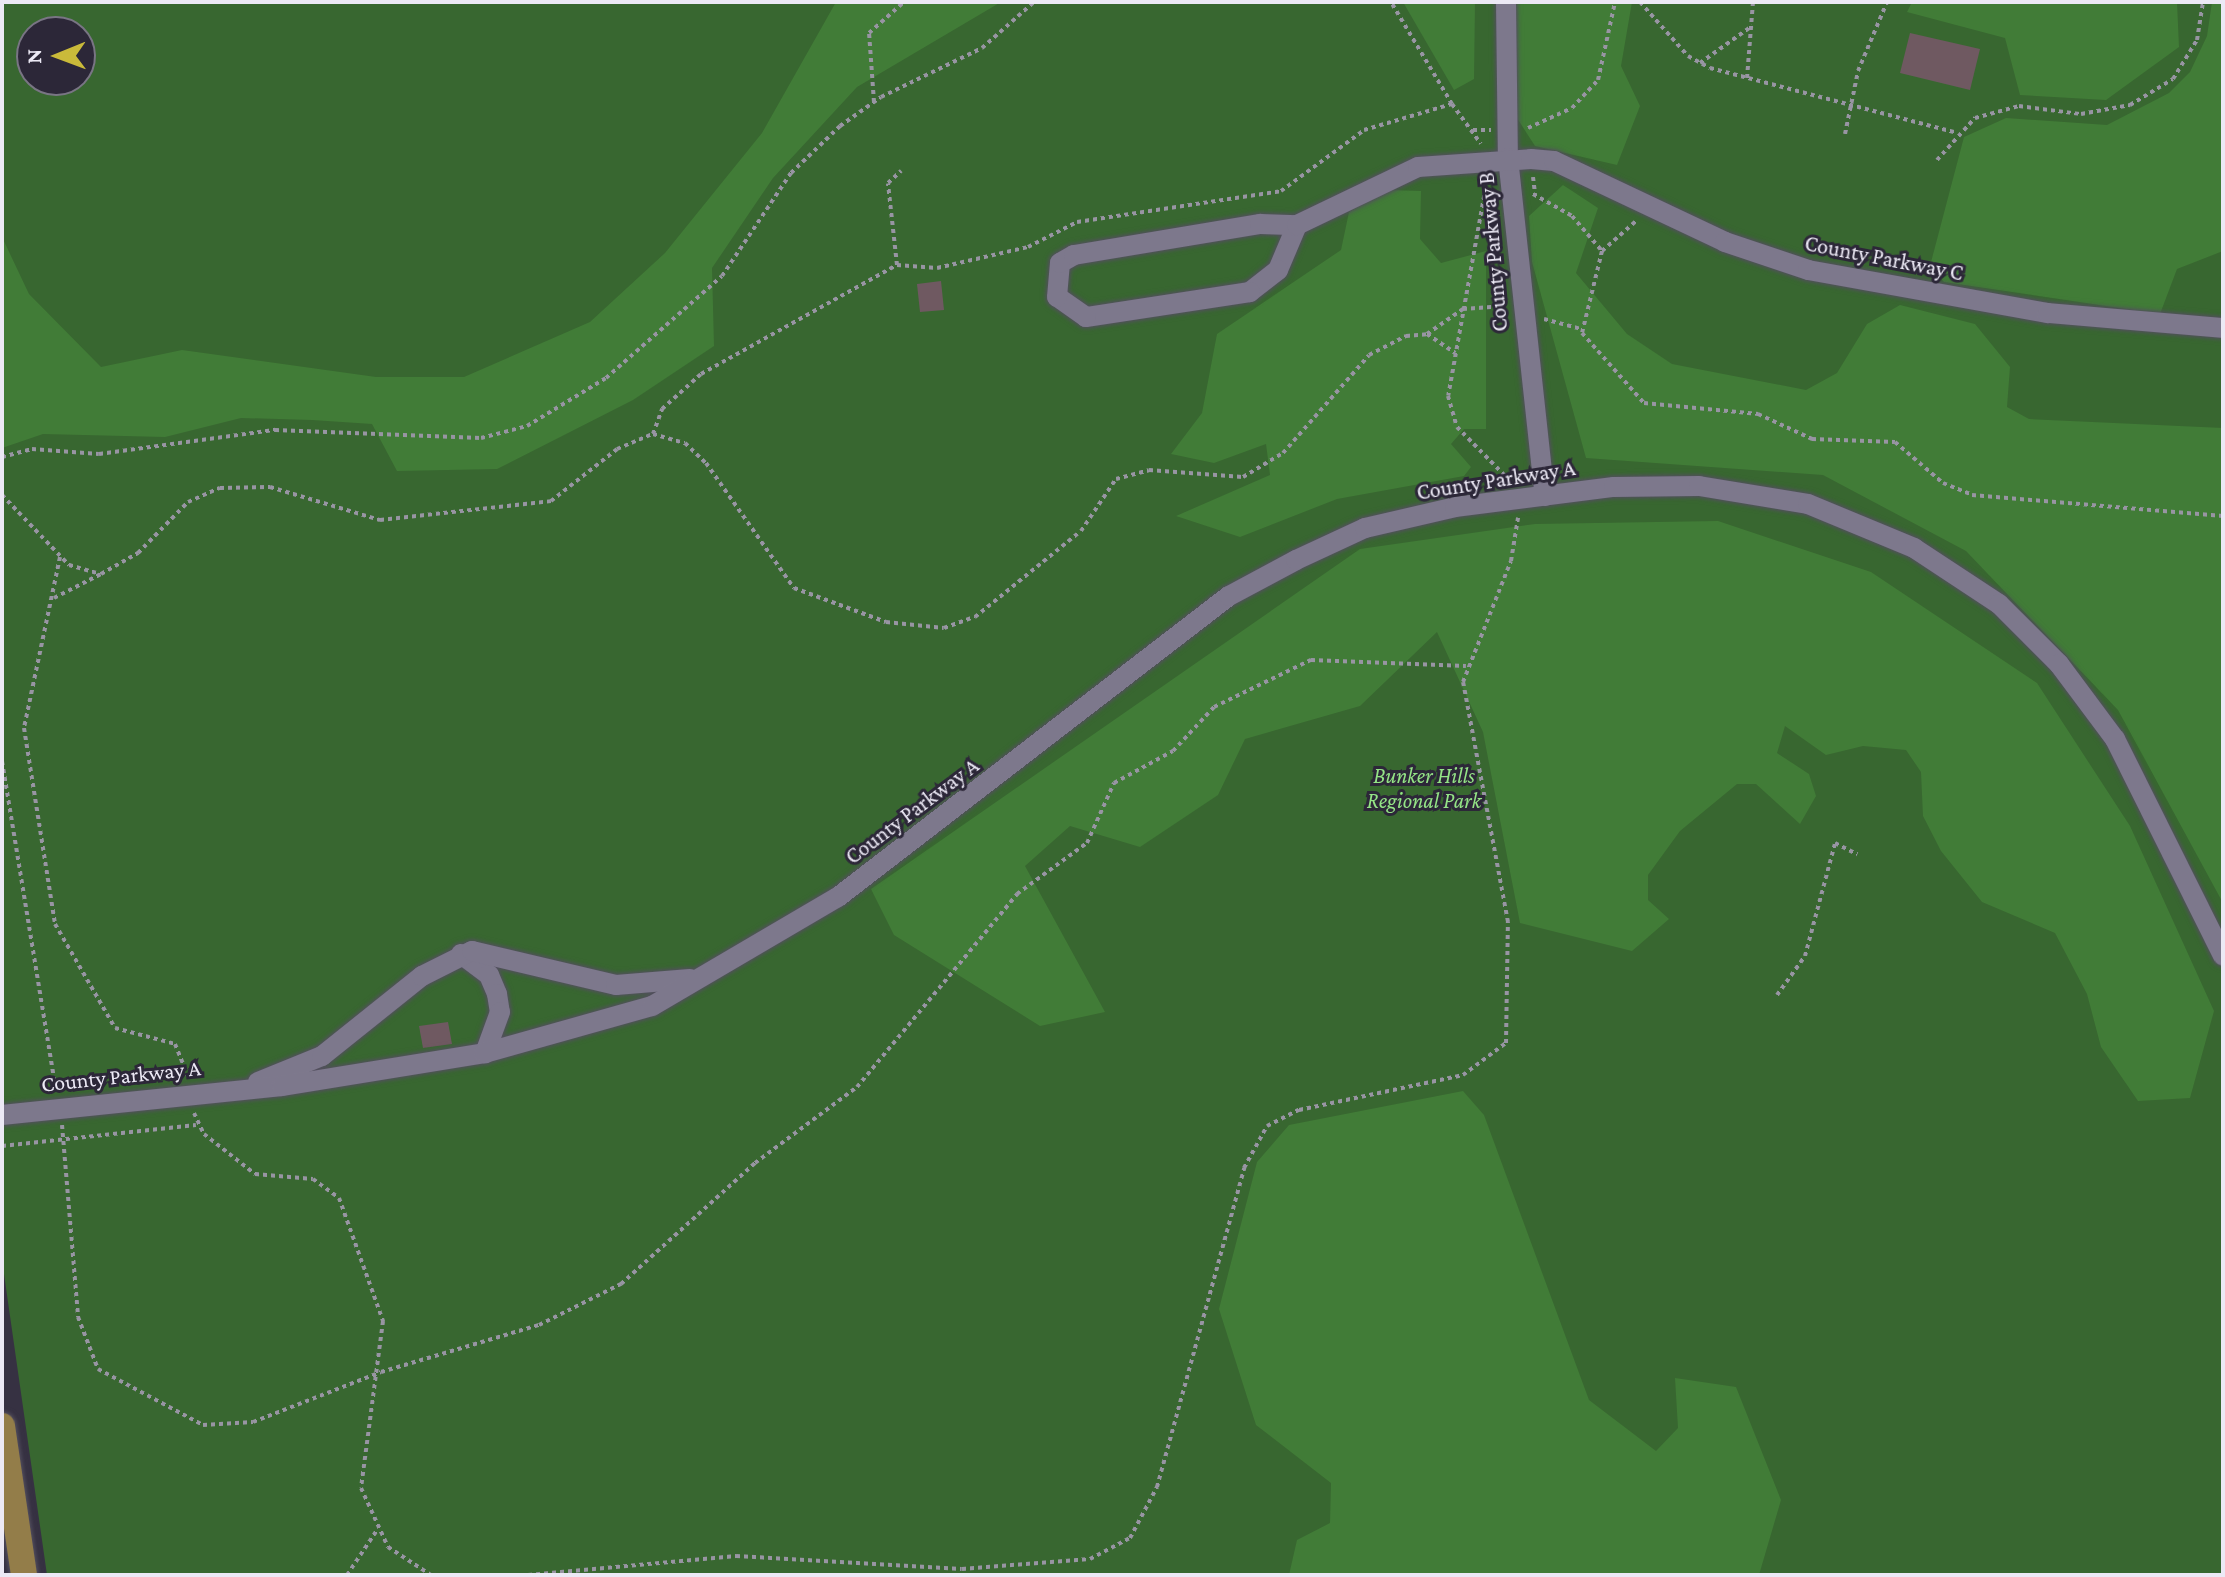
<!DOCTYPE html>
<style>
body{margin:0}
#map{position:relative;width:2225px;height:1577px;overflow:hidden;background:#363142;font-family:"Crimson Pro",serif}
div>[style]{position:absolute}
.green>*{inset:0;background:#386730}
.forest>*{inset:0;background:#417c37}
.building>*{inset:0;background:#6f5961}
.path>*{height:4px;margin-top:-2px;transform-origin:0;background:repeating-linear-gradient(90deg,#9895a3 0 4px,transparent 0 8px)}
.roads{filter:drop-shadow(0 0 2px #534f5e) drop-shadow(0 0 2px #534f5e)}
.minor>*{height:20px;margin:-10px;padding:0 10px;transform-origin:10px;border-radius:10px;background:#7d788c}
.major>*{height:26px;margin:-13px;padding:0 13px;transform-origin:13px;border-radius:13px;background:#937d49}
span{translate:-50% -50%;white-space:nowrap;text-align:center;line-height:1.15;-webkit-text-stroke:6px #2c2738;paint-order:stroke}
.street-label{font-size:22px;color:#ece9f5}
.park-label{font-size:22px;color:#94e486;font-style:italic}
.frame{position:absolute;inset:0;border:4px solid #ece9f5;pointer-events:none}
.north{position:absolute;left:16px;top:16px;width:80px;height:80px;box-sizing:border-box;background:#2c2738;border:2px solid #797584;border-radius:50%;rotate:269deg;font-size:22px;font-weight:700;line-height:32px;text-align:center;color:#ece9f5}
.north::after{content:'';display:block;margin:auto;width:28px;height:36px;background:#caba3a;clip-path:polygon(50% 0,100% 100%,50% 72%,0 100%)}
</style>
<div id="map">
<div class="green">
<i style="clip-path:polygon(evenodd,2px 2px,2223px 2px,2223px 1575px,47px 1575px,2px 1260px,2px 2px,32px 32px,80px 32px,80px 80px,32px 80px,32px 32px)"></i>
</div>
<div class="forest">
<i style="clip-path:polygon(836px 2px,1001px 2px,857px 87px,773px 178px,712px 268px,714px 346px,633px 400px,497px 469px,397px 471px,372px 424px,312px 420px,241px 418px,165px 437px,43px 434px,2px 448px,2px 237px,29px 294px,101px 367px,182px 350px,376px 377px,464px 377px,590px 322px,665px 253px,762px 133px)"></i>
<i style="clip-path:polygon(1403px 2px,1475px 2px,1474px 79px,1454px 90px)"></i>
<i style="clip-path:polygon(1515px 2px,1632px 2px,1621px 66px,1640px 106px,1617px 165px,1535px 146px,1515px 115px)"></i>
<i style="clip-path:polygon(1912px 2px,2177px 2px,2179px 47px,2106px 100px,2020px 95px,2005px 38px,1907px 12px)"></i>
<i style="clip-path:polygon(2212px 2px,2223px 2px,2223px 251px,2177px 269px,2160px 314px,1944px 282px,1930px 266px,1964px 137px,2006px 118px,2107px 125px,2169px 93px,2190px 72px,2207px 36px)"></i>
<i style="clip-path:polygon(1563px 185px,1598px 208px,1576px 273px,1627px 334px,1672px 364px,1806px 390px,1837px 373px,1867px 324px,1900px 305px,1975px 324px,2010px 367px,2007px 407px,2029px 419px,2223px 428px,2223px 903px,2118px 710px,1966px 551px,1823px 475px,1586px 458px,1532px 262px,1529px 216px)"></i>
<i style="clip-path:polygon(1387px 190px,1421px 191px,1420px 239px,1441px 263px,1486px 251px,1486px 429px,1464px 429px,1451px 444px,1471px 467px,1464px 476px,1337px 499px,1240px 537px,1176px 516px,1270px 475px,1266px 444px,1214px 463px,1171px 454px,1202px 413px,1217px 334px,1341px 250px,1349px 212px)"></i>
<i style="clip-path:polygon(1718px 521px,1871px 572px,2037px 683px,2130px 826px,2214px 1011px,2190px 1098px,2138px 1101px,2101px 1047px,2087px 994px,2055px 933px,1982px 902px,1941px 851px,1923px 816px,1921px 772px,1906px 750px,1863px 746px,1826px 755px,1785px 726px,1777px 753px,1809px 774px,1816px 796px,1800px 824px,1756px 784px,1737px 784px,1680px 831px,1648px 875px,1648px 900px,1669px 919px,1632px 951px,1520px 923px,1483px 732px,1437px 632px,1360px 706px,1245px 739px,1218px 795px,1140px 847px,1070px 826px,1025px 866px,1105px 1012px,1040px 1026px,894px 935px,871px 889px,1360px 549px,1535px 524px)"></i>
<i style="clip-path:polygon(1463px 1091px,1484px 1115px,1589px 1400px,1656px 1451px,1678px 1428px,1675px 1378px,1736px 1387px,1781px 1500px,1759px 1575px,1289px 1575px,1297px 1540px,1330px 1523px,1331px 1483px,1256px 1425px,1219px 1309px,1257px 1162px,1289px 1125px)"></i>
</div>
<div class="building">
<i style="clip-path:polygon(1910px 33px,1980px 49px,1970px 90px,1900px 73px)"></i>
<i style="clip-path:polygon(941px 281px,944px 310px,920px 312px,917px 284px)"></i>
<i style="clip-path:polygon(448px 1022px,452px 1044px,423px 1048px,419px 1026px)"></i>
</div>
<div class="path">
<i style="left:1640px;top:2px;width:72px;rotate:48.4deg"></i>
<i style="left:1688px;top:56px;width:25px;rotate:29deg"></i>
<i style="left:1710px;top:68px;width:255px;rotate:14.7deg"></i>
<i style="left:1700px;top:63px;width:64px;rotate:-35.4deg"></i>
<i style="left:1747px;top:78px;width:76px;rotate:-85.5deg"></i>
<i style="left:874px;top:102px;width:69px;rotate:-94.1deg"></i>
<i style="left:869px;top:33px;width:47px;rotate:-41.5deg"></i>
<i style="left:1452px;top:104px;width:49px;rotate:54.1deg"></i>
<i style="left:1528px;top:128px;width:48px;rotate:-24.4deg"></i>
<i style="left:1572px;top:108px;width:38px;rotate:-47deg"></i>
<i style="left:1598px;top:80px;width:80px;rotate:-77.7deg"></i>
<i style="left:1473px;top:130px;width:18px"></i>
<i style="left:1845px;top:134px;width:64px;rotate:-78.3deg"></i>
<i style="left:1858px;top:71px;width:75px;rotate:-67.2deg"></i>
<i style="left:1937px;top:160px;width:57px;rotate:-47.9deg"></i>
<i style="left:1975px;top:118px;width:46px;rotate:-15.3deg"></i>
<i style="left:2019px;top:106px;width:63px;rotate:7.4deg"></i>
<i style="left:2081px;top:114px;width:50px;rotate:-10.4deg"></i>
<i style="left:2130px;top:105px;width:50px;rotate:-31.2deg"></i>
<i style="left:2173px;top:79px;width:46px;rotate:-58.4deg"></i>
<i style="left:2197px;top:40px;width:38px;rotate:-81deg"></i>
<i style="left:1533px;top:177px;width:17px;rotate:83deg"></i>
<i style="left:1487px;top:180px;width:219px;rotate:100.2deg"></i>
<i style="left:1448px;top:396px;width:32px;rotate:74deg"></i>
<i style="left:1457px;top:427px;width:77px;rotate:45.5deg"></i>
<i style="left:1533px;top:194px;width:45px;rotate:29.4deg"></i>
<i style="left:1572px;top:216px;width:46px;rotate:49.4deg"></i>
<i style="left:1602px;top:251px;width:84px;rotate:103.7deg"></i>
<i style="left:1582px;top:333px;width:94px;rotate:48.5deg"></i>
<i style="left:1644px;top:403px;width:115px;rotate:5.5deg"></i>
<i style="left:1758px;top:414px;width:60px;rotate:24.8deg"></i>
<i style="left:1812px;top:439px;width:83px;rotate:2.1deg"></i>
<i style="left:1895px;top:442px;width:63px;rotate:40.5deg"></i>
<i style="left:1943px;top:483px;width:31px;rotate:22deg"></i>
<i style="left:1972px;top:495px;width:252px;rotate:4.8deg"></i>
<i style="left:1602px;top:251px;width:45px;rotate:-41.4deg"></i>
<i style="left:897px;top:265px;width:82px;rotate:-96.3deg"></i>
<i style="left:888px;top:183px;width:18px;rotate:-43deg"></i>
<i style="left:1544px;top:319px;width:39px;rotate:15deg"></i>
<i style="left:1427px;top:334px;width:34px;rotate:34deg"></i>
<i style="left:653px;top:434px;width:33px;rotate:16deg"></i>
<i style="left:685px;top:443px;width:29px;rotate:44deg"></i>
<i style="left:706px;top:463px;width:153px;rotate:54.9deg"></i>
<i style="left:794px;top:588px;width:98px;rotate:20.3deg"></i>
<i style="left:886px;top:622px;width:58px;rotate:5.9deg"></i>
<i style="left:944px;top:628px;width:33px;rotate:-20deg"></i>
<i style="left:975px;top:617px;width:136px;rotate:-39.1deg"></i>
<i style="left:1081px;top:531px;width:63px;rotate:-56.1deg"></i>
<i style="left:1116px;top:479px;width:34px;rotate:-15deg"></i>
<i style="left:1149px;top:470px;width:94px;rotate:4.3deg"></i>
<i style="left:1243px;top:477px;width:47px;rotate:-31deg"></i>
<i style="left:1283px;top:453px;width:130px;rotate:-48.7deg"></i>
<i style="left:1369px;top:355px;width:42px;rotate:-27.2deg"></i>
<i style="left:1406px;top:336px;width:21px;rotate:-5deg"></i>
<i style="left:1427px;top:334px;width:44px;rotate:-34.8deg"></i>
<i style="left:1463px;top:309px;width:42px;rotate:-4.1deg"></i>
<i style="left:2px;top:457px;width:31px;rotate:-15deg"></i>
<i style="left:32px;top:449px;width:67px;rotate:4.3deg"></i>
<i style="left:99px;top:454px;width:178px;rotate:-7.8deg"></i>
<i style="left:275px;top:430px;width:206px;rotate:2.2deg"></i>
<i style="left:481px;top:438px;width:48px;rotate:-14.6deg"></i>
<i style="left:527px;top:426px;width:92px;rotate:-31.3deg"></i>
<i style="left:606px;top:378px;width:154px;rotate:-41.3deg"></i>
<i style="left:722px;top:276px;width:124px;rotate:-56.2deg"></i>
<i style="left:791px;top:173px;width:68px;rotate:-43.8deg"></i>
<i style="left:840px;top:126px;width:50px;rotate:-35.3deg"></i>
<i style="left:881px;top:97px;width:112px;rotate:-25.9deg"></i>
<i style="left:982px;top:48px;width:69px;rotate:-41.5deg"></i>
<i style="left:2px;top:495px;width:97px;rotate:46.3deg"></i>
<i style="left:69px;top:565px;width:33px;rotate:16deg"></i>
<i style="left:101px;top:574px;width:43px;rotate:-29.6deg"></i>
<i style="left:138px;top:553px;width:71px;rotate:-45.6deg"></i>
<i style="left:188px;top:502px;width:35px;rotate:-24deg"></i>
<i style="left:220px;top:488px;width:50px;rotate:-1.1deg"></i>
<i style="left:270px;top:487px;width:115px;rotate:16.7deg"></i>
<i style="left:380px;top:520px;width:172px;rotate:-6.3deg"></i>
<i style="left:551px;top:501px;width:84px;rotate:-38.2deg"></i>
<i style="left:617px;top:449px;width:39px;rotate:-23deg"></i>
<i style="left:653px;top:434px;width:27px;rotate:-70deg"></i>
<i style="left:662px;top:409px;width:52px;rotate:-41.9deg"></i>
<i style="left:701px;top:374px;width:224px;rotate:-29.1deg"></i>
<i style="left:897px;top:265px;width:40px;rotate:4.3deg"></i>
<i style="left:937px;top:268px;width:93px;rotate:-13deg"></i>
<i style="left:1028px;top:247px;width:55px;rotate:-27deg"></i>
<i style="left:1077px;top:222px;width:206px;rotate:-8.6deg"></i>
<i style="left:1281px;top:191px;width:103px;rotate:-36.3deg"></i>
<i style="left:1364px;top:130px;width:92px;rotate:-16.5deg"></i>
<i style="left:1452px;top:104px;width:119px;rotate:-120.9deg"></i>
<i style="left:60px;top:557px;width:175px;rotate:101.9deg"></i>
<i style="left:24px;top:728px;width:198px;rotate:81deg"></i>
<i style="left:55px;top:924px;width:120px;rotate:60deg"></i>
<i style="left:115px;top:1028px;width:62px;rotate:14.9deg"></i>
<i style="left:175px;top:1044px;width:35px;rotate:68deg"></i>
<i style="left:54px;top:598px;width:53px;rotate:-27.1deg"></i>
<i style="left:2px;top:761px;width:332px;rotate:80.7deg"></i>
<i style="left:1777px;top:995px;width:48px;rotate:-54.3deg"></i>
<i style="left:1805px;top:956px;width:117px;rotate:-75.1deg"></i>
<i style="left:1835px;top:843px;width:25px;rotate:27deg"></i>
<i style="left:194px;top:1113px;width:23px;rotate:65deg"></i>
<i style="left:204px;top:1134px;width:65px;rotate:38.1deg"></i>
<i style="left:255px;top:1174px;width:58px;rotate:4.9deg"></i>
<i style="left:313px;top:1179px;width:32px;rotate:36deg"></i>
<i style="left:339px;top:1198px;width:131px;rotate:70.3deg"></i>
<i style="left:383px;top:1321px;width:168px;rotate:97.5deg"></i>
<i style="left:361px;top:1488px;width:65px;rotate:65.4deg"></i>
<i style="left:388px;top:1547px;width:51px;rotate:33.1deg"></i>
<i style="left:62px;top:1125px;width:193px;rotate:85.2deg"></i>
<i style="left:78px;top:1317px;width:56px;rotate:69deg"></i>
<i style="left:98px;top:1369px;width:119px;rotate:28.1deg"></i>
<i style="left:203px;top:1425px;width:50px;rotate:-3.4deg"></i>
<i style="left:253px;top:1422px;width:137px;rotate:-21.3deg"></i>
<i style="left:381px;top:1372px;width:165px;rotate:-16.6deg"></i>
<i style="left:539px;top:1325px;width:92px;rotate:-26.6deg"></i>
<i style="left:621px;top:1284px;width:181px;rotate:-42.1deg"></i>
<i style="left:755px;top:1163px;width:127px;rotate:-36.7deg"></i>
<i style="left:857px;top:1087px;width:251px;rotate:-50.3deg"></i>
<i style="left:1017px;top:894px;width:87px;rotate:-36.1deg"></i>
<i style="left:1087px;top:843px;width:66px;rotate:-65.8deg"></i>
<i style="left:1114px;top:783px;width:67px;rotate:-28.5deg"></i>
<i style="left:1173px;top:751px;width:60px;rotate:-47deg"></i>
<i style="left:1214px;top:707px;width:108px;rotate:-25.9deg"></i>
<i style="left:1311px;top:660px;width:155px;rotate:2.2deg"></i>
<i style="left:2px;top:1146px;width:195px;rotate:-6.2deg"></i>
<i style="left:347px;top:1575px;width:54px;rotate:-56.3deg"></i>
<i style="left:528px;top:1575px;width:209px;rotate:-5.2deg"></i>
<i style="left:736px;top:1556px;width:226px;rotate:3.3deg"></i>
<i style="left:962px;top:1569px;width:128px;rotate:-4.5deg"></i>
<i style="left:1090px;top:1559px;width:45px;rotate:-27.7deg"></i>
<i style="left:1130px;top:1538px;width:58px;rotate:-62.1deg"></i>
<i style="left:1157px;top:1487px;width:331px;rotate:-74.7deg"></i>
<i style="left:1244px;top:1168px;width:48px;rotate:-61.3deg"></i>
<i style="left:1267px;top:1126px;width:36px;rotate:-27deg"></i>
<i style="left:1299px;top:1110px;width:168px;rotate:-12deg"></i>
<i style="left:1463px;top:1075px;width:54px;rotate:-36.7deg"></i>
<i style="left:1506px;top:1043px;width:121px;rotate:-89.1deg"></i>
<i style="left:1508px;top:922px;width:244px;rotate:-100.6deg"></i>
<i style="left:1463px;top:682px;width:130px;rotate:-68.4deg"></i>
<i style="left:1511px;top:561px;width:44px;rotate:-80.8deg"></i>
</div>
<div class="roads">
<div class="minor">
<i style="left:1506px;top:2px;width:156px;rotate:89.3deg"></i>
<i style="left:1508px;top:158px;width:340px;rotate:83.8deg"></i>
<i style="left:1297px;top:225px;width:49px;rotate:112.9deg"></i>
<i style="left:1278px;top:270px;width:36px;rotate:142deg"></i>
<i style="left:1250px;top:292px;width:166px;rotate:171.3deg"></i>
<i style="left:1086px;top:317px;width:35px;rotate:-145deg"></i>
<i style="left:1057px;top:297px;width:34px;rotate:-85deg"></i>
<i style="left:1060px;top:263px;width:16px;rotate:-30deg"></i>
<i style="left:1074px;top:255px;width:189px;rotate:-9.5deg"></i>
<i style="left:1260px;top:224px;width:37px;rotate:2deg"></i>
<i style="left:1297px;top:225px;width:134px;rotate:-25.6deg"></i>
<i style="left:1418px;top:167px;width:113px;rotate:-4deg"></i>
<i style="left:1531px;top:159px;width:23px;rotate:5deg"></i>
<i style="left:1554px;top:161px;width:189px;rotate:25.3deg"></i>
<i style="left:1725px;top:242px;width:88px;rotate:18.6deg"></i>
<i style="left:1808px;top:270px;width:244px;rotate:10.2deg"></i>
<i style="left:2048px;top:313px;width:176px;rotate:4.9deg"></i>
<i style="left:461px;top:954px;width:35px;rotate:37deg"></i>
<i style="left:489px;top:975px;width:21px;rotate:67deg"></i>
<i style="left:497px;top:994px;width:18px;rotate:81deg"></i>
<i style="left:500px;top:1012px;width:44px;rotate:110.1deg"></i>
<i style="left:258px;top:1082px;width:69px;rotate:-22.1deg"></i>
<i style="left:322px;top:1056px;width:128px;rotate:-38.7deg"></i>
<i style="left:422px;top:976px;width:56px;rotate:-26.6deg"></i>
<i style="left:472px;top:951px;width:148px;rotate:13.3deg"></i>
<i style="left:616px;top:985px;width:74px;rotate:-4.6deg"></i>
<i style="left:2px;top:1115px;width:281px;rotate:-5.9deg"></i>
<i style="left:282px;top:1086px;width:206px;rotate:-9.2deg"></i>
<i style="left:485px;top:1053px;width:173px;rotate:-15.7deg"></i>
<i style="left:652px;top:1006px;width:216px;rotate:-30.4deg"></i>
<i style="left:838px;top:897px;width:493px;rotate:-37.6deg"></i>
<i style="left:1229px;top:596px;width:76px;rotate:-28.2deg"></i>
<i style="left:1296px;top:560px;width:76px;rotate:-24.9deg"></i>
<i style="left:1365px;top:528px;width:92px;rotate:-13.1deg"></i>
<i style="left:1455px;top:507px;width:160px;rotate:-7.2deg"></i>
<i style="left:1614px;top:487px;width:85px;rotate:-0.7deg"></i>
<i style="left:1699px;top:486px;width:110px;rotate:9.4deg"></i>
<i style="left:1808px;top:504px;width:115px;rotate:22.5deg"></i>
<i style="left:1914px;top:548px;width:102px;rotate:33.4deg"></i>
<i style="left:1999px;top:604px;width:85px;rotate:45deg"></i>
<i style="left:2059px;top:664px;width:94px;rotate:53.3deg"></i>
<i style="left:2115px;top:739px;width:242px;rotate:63.5deg"></i>
</div>
<div class="major">
<i style="left:2px;top:1426px;width:151px;rotate:81.6deg"></i>
</div>
</div>
<div class="street-label">
<span style="left:1493px;top:252px;rotate:-95deg">County Parkway B</span>
<span style="left:1884px;top:258px;rotate:11deg">County Parkway C</span>
<span style="left:1496px;top:480px;rotate:-9deg">County Parkway A</span>
<span style="left:912px;top:811px;rotate:-37deg">County Parkway A</span>
<span style="left:121px;top:1076px;rotate:-6deg">County Parkway A</span>
</div>
<div class="park-label">
<span style="left:1424px;top:788px">Bunker Hills<br>Regional Park</span>
</div>
<div class="frame"></div>
<div class="north">N</div>
</div>
